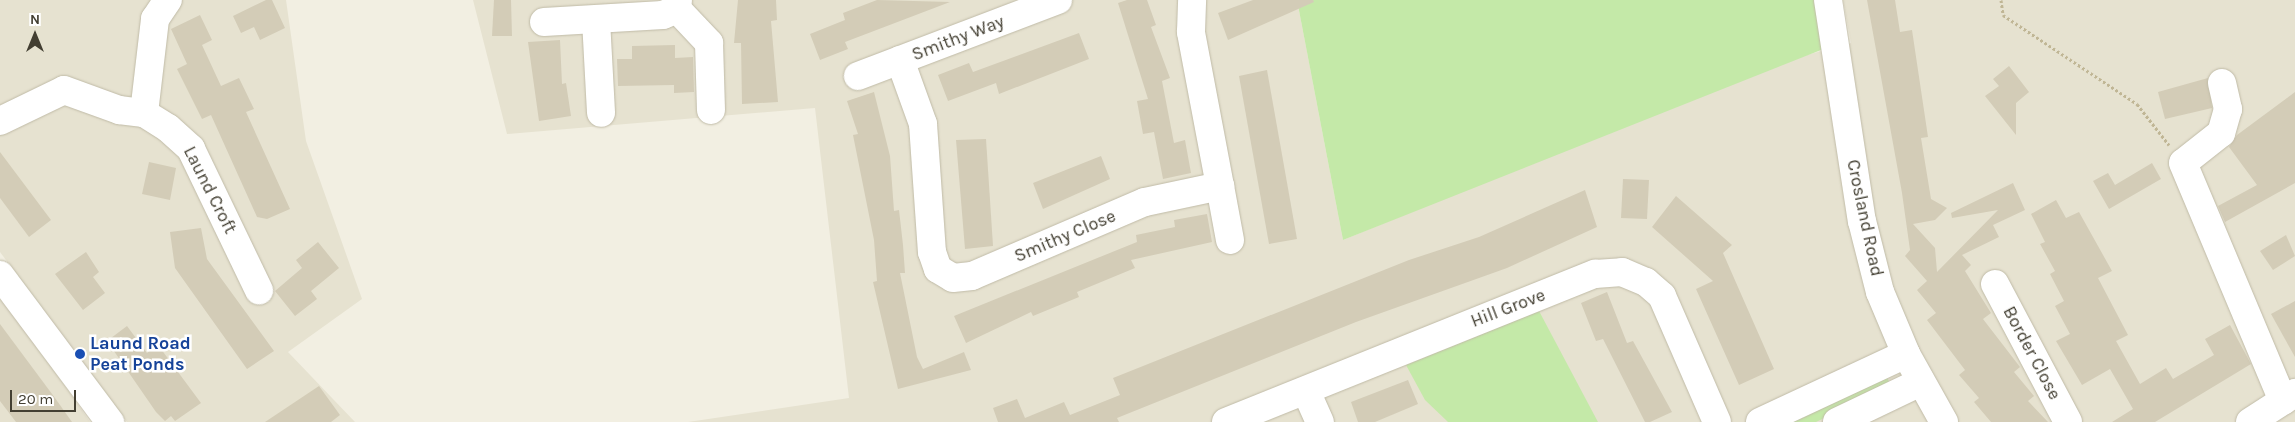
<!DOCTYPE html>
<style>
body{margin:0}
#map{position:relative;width:2295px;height:422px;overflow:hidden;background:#f2efe2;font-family:Karla,sans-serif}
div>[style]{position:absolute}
.residential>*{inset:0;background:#e6e2d0}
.green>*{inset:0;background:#c4e9a8}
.building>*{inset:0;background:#d3ccb7}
.path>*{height:3px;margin-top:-1.5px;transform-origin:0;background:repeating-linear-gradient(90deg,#c0b695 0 2.5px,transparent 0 5px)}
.roads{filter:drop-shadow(0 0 1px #c0bba7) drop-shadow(0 0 1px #c0bba7)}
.minor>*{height:28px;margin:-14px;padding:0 14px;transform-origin:14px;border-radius:14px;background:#fff}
.dots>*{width:14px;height:14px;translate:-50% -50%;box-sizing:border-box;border:2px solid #fff;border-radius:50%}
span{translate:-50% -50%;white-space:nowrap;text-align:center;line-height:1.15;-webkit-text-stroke:5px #fff;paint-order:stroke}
.street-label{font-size:18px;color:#433f32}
.transit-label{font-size:18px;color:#164399;font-weight:700}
.left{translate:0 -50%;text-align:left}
.north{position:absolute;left:10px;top:10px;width:50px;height:50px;-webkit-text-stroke:4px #fff;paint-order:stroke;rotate:0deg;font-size:14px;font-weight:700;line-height:20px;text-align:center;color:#433f32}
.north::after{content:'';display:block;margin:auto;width:18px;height:22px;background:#433f32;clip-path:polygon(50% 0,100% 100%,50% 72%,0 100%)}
.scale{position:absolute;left:10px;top:390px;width:66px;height:22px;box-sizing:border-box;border:2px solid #433f32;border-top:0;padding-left:6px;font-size:15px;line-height:18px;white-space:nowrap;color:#433f32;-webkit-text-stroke:4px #fff;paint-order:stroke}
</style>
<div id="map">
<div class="residential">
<i style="clip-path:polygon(0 0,286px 0,306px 141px,362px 299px,288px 352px,355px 422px,127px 422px,0 252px)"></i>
<i style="clip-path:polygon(473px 0,1297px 0,1343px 240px,1777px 63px,1851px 43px,1843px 0,2295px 0,2295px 422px,688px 422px,849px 398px,815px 108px,507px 134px)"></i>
<i style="clip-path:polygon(0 293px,6px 301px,90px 422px,0 422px)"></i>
</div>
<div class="green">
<i style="clip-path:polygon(1297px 0,1816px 0,1826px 48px,1343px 240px)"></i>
<i style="clip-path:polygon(1539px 311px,1598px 422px,1448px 422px,1425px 400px,1406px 365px)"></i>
<i style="clip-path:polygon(1885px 373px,1891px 386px,1816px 422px,1784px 422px)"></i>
</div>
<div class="building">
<i style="clip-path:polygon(266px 0,272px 0,285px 28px,260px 40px,254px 27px,241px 33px,233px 16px)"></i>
<i style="clip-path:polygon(494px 0,511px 0,512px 36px,492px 36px)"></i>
<i style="clip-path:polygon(738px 0,776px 0,777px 20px,771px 21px,778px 102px,742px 104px,741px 43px,734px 43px)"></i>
<i style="clip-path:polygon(877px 0,950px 2px,845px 42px,848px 49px,820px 60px,810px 34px,845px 20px,843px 13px)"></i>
<i style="clip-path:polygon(1127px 0,1147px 0,1156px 25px,1151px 27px,1170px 78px,1162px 81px,1174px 143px,1185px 140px,1191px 173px,1163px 179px,1154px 132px,1143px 134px,1137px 101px,1148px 99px,1118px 3px)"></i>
<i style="clip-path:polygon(1253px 0,1313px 0,1314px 2px,1228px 40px,1218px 13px)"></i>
<i style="clip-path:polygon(1867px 0,1895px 0,1900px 32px,1912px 30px,1928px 137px,1921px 138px,1931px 199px,1947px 208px,1935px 220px,1913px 224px,1935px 248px,1937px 272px,1998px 210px,1952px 218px,1951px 213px,2013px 183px,2025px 210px,1993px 225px,1999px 237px,1962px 255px,1971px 265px,1965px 271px,1991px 313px,1983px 319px,2020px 367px,2014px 372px,2034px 396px,2028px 401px,2048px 422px,1991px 422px,1974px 402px,1979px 398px,1959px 375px,1965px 370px,1927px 320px,1936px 313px,1917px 290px,1927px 281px,1905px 256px,1910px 250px,1902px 193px)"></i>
<i style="clip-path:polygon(200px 15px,212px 40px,202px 45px,221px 86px,239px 78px,254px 109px,246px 112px,290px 209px,267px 219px,257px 217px,211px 115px,202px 119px,177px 69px,187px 64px,171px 29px)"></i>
<i style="clip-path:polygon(1079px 33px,1089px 59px,999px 94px,996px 83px,948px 101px,938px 75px,969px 63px,973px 72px)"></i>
<i style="clip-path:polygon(560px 40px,562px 84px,566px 83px,571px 116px,539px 121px,528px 42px)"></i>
<i style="clip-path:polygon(675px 45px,675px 58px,693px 57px,694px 92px,674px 93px,674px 85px,618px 86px,617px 59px,632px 59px,632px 46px)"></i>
<i style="clip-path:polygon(2009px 66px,2029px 92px,2016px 103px,2016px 135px,1985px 96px,1999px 86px,1993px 79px)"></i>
<i style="clip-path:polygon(1267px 70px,1297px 239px,1269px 244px,1239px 76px)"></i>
<i style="clip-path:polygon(2208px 78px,2212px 108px,2165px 119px,2158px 92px)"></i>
<i style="clip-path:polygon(874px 92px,890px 156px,894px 211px,899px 210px,903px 245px,905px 273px,900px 273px,917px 357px,923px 369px,964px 352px,971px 370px,898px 389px,873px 282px,877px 281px,874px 240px,853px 135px,858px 134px,847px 101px)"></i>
<i style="clip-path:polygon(2295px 92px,2295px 183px,2225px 222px,2218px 206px,2257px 185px,2229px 147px,2237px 135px)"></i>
<i style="clip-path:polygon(986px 139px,993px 246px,965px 249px,956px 140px)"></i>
<i style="clip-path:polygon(0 152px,51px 220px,29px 237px,0 198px)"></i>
<i style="clip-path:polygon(1101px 156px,1110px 179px,1043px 209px,1033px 183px)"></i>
<i style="clip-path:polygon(149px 162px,176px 168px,170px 200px,142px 194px)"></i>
<i style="clip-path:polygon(2152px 163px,2161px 179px,2109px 209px,2093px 181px,2108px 173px,2115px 185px)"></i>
<i style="clip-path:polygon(1623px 179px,1649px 180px,1647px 219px,1621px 218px)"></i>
<i style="clip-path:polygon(1585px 190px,1597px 227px,1507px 268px,1356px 322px,1117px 418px,1119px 422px,998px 422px,993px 408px,1017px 399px,1025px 418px,1064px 402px,1070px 415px,1120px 395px,1113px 378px,1409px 260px,1479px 237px)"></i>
<i style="clip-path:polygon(1676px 196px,1732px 245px,1723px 253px,1774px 369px,1739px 385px,1696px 289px,1713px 281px,1652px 227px)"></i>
<i style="clip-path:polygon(2056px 200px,2066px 218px,2079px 212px,2112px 271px,2098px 278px,2128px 335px,2116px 341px,2140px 384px,2166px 368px,2173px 379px,2214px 355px,2205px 339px,2230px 325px,2251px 364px,2155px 422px,2112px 422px,2133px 409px,2110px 369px,2082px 385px,2056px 341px,2070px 334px,2055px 306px,2064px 301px,2050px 274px,2055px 271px,2040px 244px,2045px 242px,2031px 214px)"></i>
<i style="clip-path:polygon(1207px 214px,1212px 242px,1131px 260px,1135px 268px,1077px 292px,1079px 297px,1033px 316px,1031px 312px,966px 343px,954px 316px,1137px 242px,1136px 235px,1175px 227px,1174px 220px)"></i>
<i style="clip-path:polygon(201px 228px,207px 259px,274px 351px,247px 369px,175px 268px,170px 232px)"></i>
<i style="clip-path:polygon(2286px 235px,2295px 256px,2273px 270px,2260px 251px)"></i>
<i style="clip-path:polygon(318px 242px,339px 268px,311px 291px,317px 299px,295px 316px,275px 291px,302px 268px,296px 260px)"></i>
<i style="clip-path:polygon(86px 252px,99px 272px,93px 277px,105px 293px,83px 310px,55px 274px)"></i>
<i style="clip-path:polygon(1607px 292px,1627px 343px,1633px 341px,1672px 412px,1650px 422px,1645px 422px,1603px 339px,1596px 341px,1581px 303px)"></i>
<i style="clip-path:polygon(2295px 301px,2295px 357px,2271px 314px)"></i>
<i style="clip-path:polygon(0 324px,55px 398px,72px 422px,16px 422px,0 401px)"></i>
<i style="clip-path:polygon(127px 326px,147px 353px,158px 345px,201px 403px,175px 421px,171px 416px,165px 421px,156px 412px,107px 341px)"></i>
<i style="clip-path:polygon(1408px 380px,1418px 404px,1375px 422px,1358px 422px,1351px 402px)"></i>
<i style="clip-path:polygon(319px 386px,340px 415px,331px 422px,265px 422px)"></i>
</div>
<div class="path">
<i style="left:2001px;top:0;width:15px;rotate:82deg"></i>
<i style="left:2003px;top:15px;width:161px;rotate:33.6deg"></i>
<i style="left:2137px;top:104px;width:52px;rotate:52deg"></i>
</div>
<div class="roads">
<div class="minor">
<i style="left:1828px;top:0;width:224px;rotate:81.3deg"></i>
<i style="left:1862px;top:221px;width:73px;rotate:75.8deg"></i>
<i style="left:1880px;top:292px;width:67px;rotate:67.2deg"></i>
<i style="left:1906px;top:354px;width:78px;rotate:60.8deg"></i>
<i style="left:677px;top:9px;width:47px;rotate:46.7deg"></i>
<i style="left:709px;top:43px;width:67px;rotate:88.3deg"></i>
<i style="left:596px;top:20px;width:93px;rotate:86.9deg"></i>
<i style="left:544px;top:22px;width:119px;rotate:-3.4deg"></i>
<i style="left:663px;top:15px;width:15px;rotate:-23deg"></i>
<i style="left:677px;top:9px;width:9px;rotate:-84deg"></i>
<i style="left:900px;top:60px;width:68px;rotate:70.2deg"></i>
<i style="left:923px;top:124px;width:128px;rotate:86deg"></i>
<i style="left:932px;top:252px;width:18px;rotate:71deg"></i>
<i style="left:938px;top:269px;width:17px;rotate:31deg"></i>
<i style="left:953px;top:278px;width:19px;rotate:-6deg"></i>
<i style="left:972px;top:276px;width:188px;rotate:-23.2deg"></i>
<i style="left:1145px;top:202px;width:77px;rotate:-12deg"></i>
<i style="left:1220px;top:186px;width:157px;rotate:-100.7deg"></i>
<i style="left:1191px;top:32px;width:32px;rotate:-88deg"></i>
<i style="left:858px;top:76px;width:214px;rotate:-20.8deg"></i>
<i style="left:2222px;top:83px;width:27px;rotate:77deg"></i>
<i style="left:2228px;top:109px;width:25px;rotate:106deg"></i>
<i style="left:2221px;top:133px;width:48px;rotate:141.7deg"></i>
<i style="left:2183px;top:163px;width:258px;rotate:67.2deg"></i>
<i style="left:144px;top:113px;width:95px;rotate:-83.3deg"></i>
<i style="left:155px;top:19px;width:23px;rotate:-56deg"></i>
<i style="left:0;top:121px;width:71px;rotate:-25.8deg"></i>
<i style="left:64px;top:90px;width:59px;rotate:20deg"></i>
<i style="left:119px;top:110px;width:25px;rotate:7deg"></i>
<i style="left:144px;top:113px;width:28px;rotate:32deg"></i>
<i style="left:168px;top:128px;width:31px;rotate:42deg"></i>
<i style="left:191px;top:149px;width:157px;rotate:64.3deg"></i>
<i style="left:1220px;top:186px;width:55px;rotate:79.5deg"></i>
<i style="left:0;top:275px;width:184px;rotate:53.2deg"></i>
<i style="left:1995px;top:284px;width:156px;rotate:62.1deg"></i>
<i style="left:1306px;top:391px;width:34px;rotate:66deg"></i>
<i style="left:1226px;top:422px;width:398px;rotate:-21.9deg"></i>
<i style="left:1595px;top:274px;width:27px;rotate:-4deg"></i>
<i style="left:1622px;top:272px;width:26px;rotate:23deg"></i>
<i style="left:1646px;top:282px;width:21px;rotate:41deg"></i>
<i style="left:1662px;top:296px;width:137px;rotate:66.4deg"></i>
<i style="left:1760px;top:422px;width:161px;rotate:-25deg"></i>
<i style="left:1837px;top:422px;width:93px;rotate:-25.5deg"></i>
<i style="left:2250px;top:422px;width:54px;rotate:-32.8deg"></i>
</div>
</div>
<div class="dots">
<i style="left:80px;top:354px;background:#1a4fb4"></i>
</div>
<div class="street-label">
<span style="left:958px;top:38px;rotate:-21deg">Smithy Way</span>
<span style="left:210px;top:190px;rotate:63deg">Laund Croft</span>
<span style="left:1865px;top:218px;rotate:78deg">Crosland Road</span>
<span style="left:1065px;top:236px;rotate:-23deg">Smithy Close</span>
<span style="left:1508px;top:308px;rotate:-21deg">Hill Grove</span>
<span style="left:2032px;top:353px;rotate:62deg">Border Close</span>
</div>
<div class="transit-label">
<span class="left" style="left:90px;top:354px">Laund Road<br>Peat Ponds</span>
</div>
<div class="north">N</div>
<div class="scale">20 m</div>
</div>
